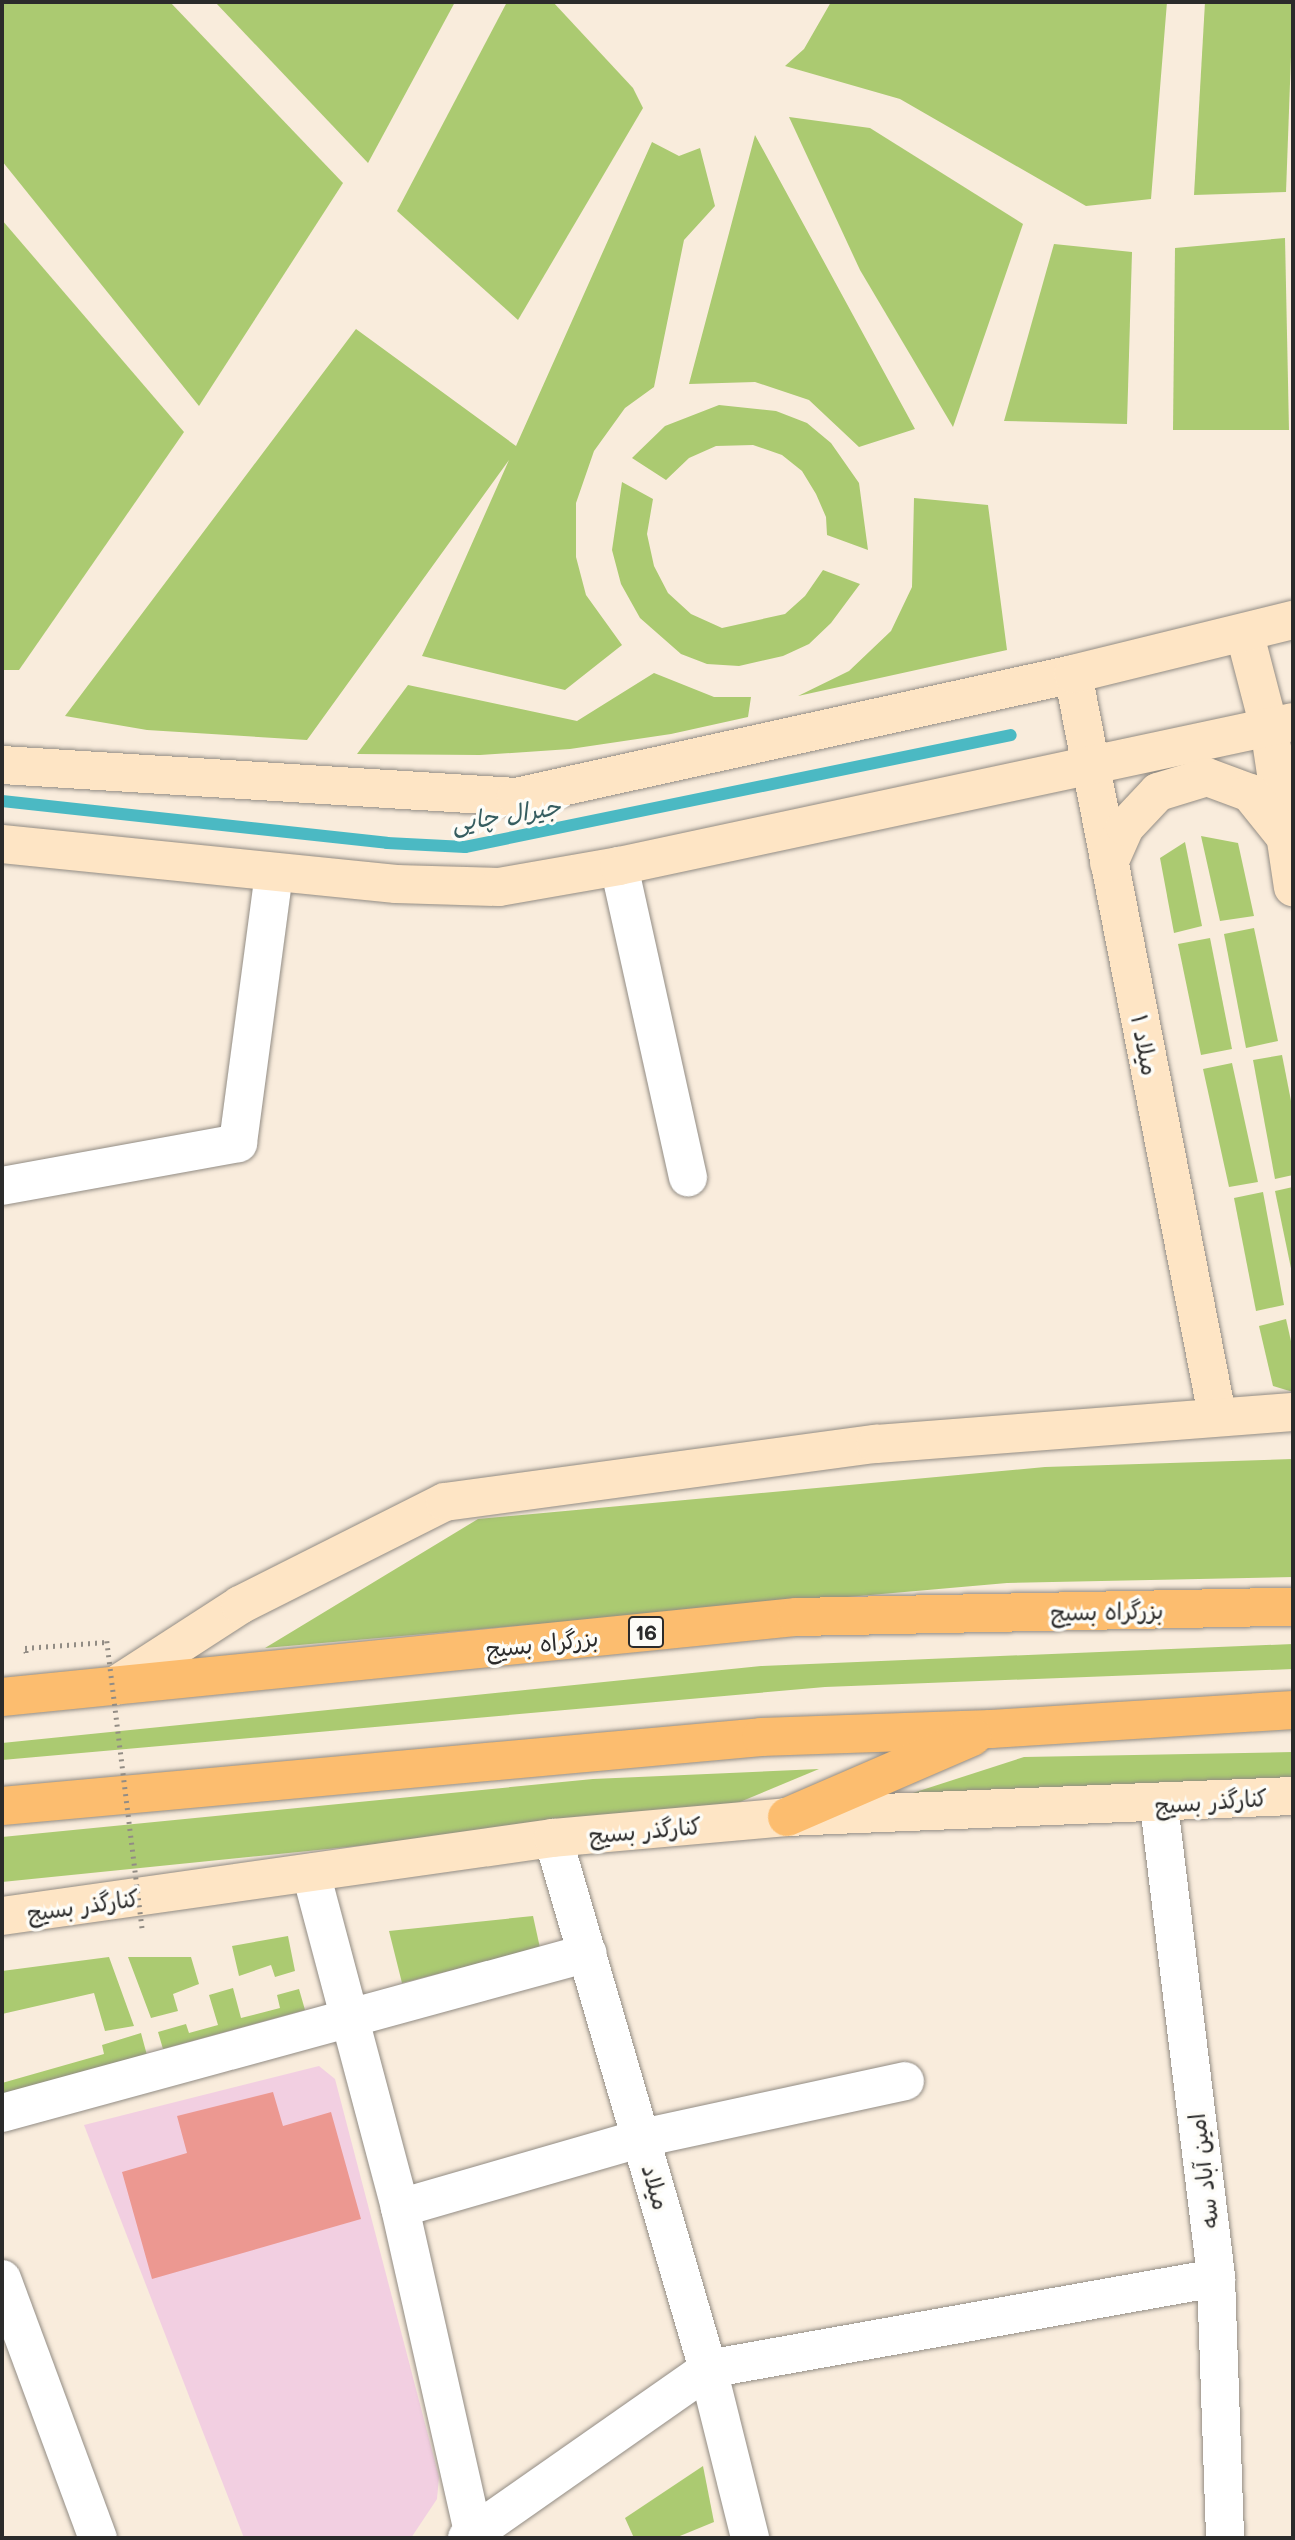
<!DOCTYPE html>
<meta charset="utf-8">
<style>
body{margin:0}
#map{position:relative;width:1295px;height:2540px;overflow:hidden;background:#f9ecdc;font-family:Mali,"Playpen Sans Arabic",sans-serif}
div>[style]{position:absolute}
.built>*{inset:0;background:#f2cfe1}
.green>*{inset:0;background:#abca71}
.stream>*{height:12px;margin:-6px;padding:0 6px;transform-origin:6px;border-radius:6px;background:#4bb9c3}
.building>*{inset:0;background:#ec9891}
.path>*{height:4.5px;margin-top:-2.25px;transform-origin:0;background:repeating-linear-gradient(90deg,#928c84 0 2px,transparent 0 7px)}
.roads{filter:drop-shadow(0 0 2px #928c84) drop-shadow(0 0 2px #928c84)}
.street>*{height:38px;margin:-19px;padding:0 19px;transform-origin:19px;border-radius:19px;background:#fff}
.secondary>*{height:38px;margin:-19px;padding:0 19px;transform-origin:19px;border-radius:19px;background:#fee5c5}
.highway>*{height:38px;margin:-19px;padding:0 19px;transform-origin:19px;border-radius:19px;background:#fcbd6f}
.path-bridge>*{height:4.5px;margin-top:-2.25px;transform-origin:0;background:repeating-linear-gradient(90deg,#928c84 0 2px,transparent 0 7px)}
span{translate:-50% -50%;white-space:nowrap;text-align:center;line-height:1.15;-webkit-text-stroke:7px #fdfcf7;paint-order:stroke}
.shield-label span{padding:2px 5px;background:#fdfcf7;border:2px solid;border-radius:5px;-webkit-text-stroke-width:0}
.shield-label{font-size:21px;color:#2b2b2b;font-weight:700}
.street-label{font-size:23px;color:#2b2b2b}
.water-label{font-size:24px;color:#365d60;font-style:italic}
.frame{position:absolute;inset:0;border:4px solid #2b2b2b;pointer-events:none}
</style>
<div id="map">
<div class="built">
<i style="clip-path:polygon(319px 2066px,335px 2079px,439px 2477px,437px 2499px,411px 2538px,244px 2538px,84px 2125px)"></i>
</div>
<div class="green">
<i style="clip-path:polygon(2px 2px,170px 2px,343px 183px,199px 406px,2px 161px)"></i>
<i style="clip-path:polygon(215px 2px,455px 2px,368px 163px)"></i>
<i style="clip-path:polygon(507px 2px,553px 2px,633px 88px,643px 108px,518px 320px,397px 211px)"></i>
<i style="clip-path:polygon(831px 2px,1167px 2px,1151px 199px,1086px 206px,900px 99px,785px 66px,804px 49px)"></i>
<i style="clip-path:polygon(1205px 2px,1293px 2px,1286px 192px,1194px 195px)"></i>
<i style="clip-path:polygon(789px 117px,870px 128px,1023px 224px,953px 427px,860px 270px)"></i>
<i style="clip-path:polygon(755px 135px,915px 429px,859px 447px,809px 400px,755px 382px,689px 384px)"></i>
<i style="clip-path:polygon(652px 142px,679px 156px,700px 148px,715px 206px,684px 240px,654px 387px,625px 408px,594px 451px,576px 503px,576px 557px,586px 595px,622px 645px,565px 690px,422px 656px,509px 460px,307px 740px,147px 730px,65px 716px,356px 329px,516px 446px)"></i>
<i style="clip-path:polygon(2px 220px,184px 432px,19px 670px,2px 670px)"></i>
<i style="clip-path:polygon(1285px 238px,1289px 430px,1173px 430px,1175px 248px)"></i>
<i style="clip-path:polygon(1054px 244px,1132px 252px,1127px 424px,1004px 421px)"></i>
<i style="clip-path:polygon(719px 405px,776px 411px,807px 423px,831px 443px,859px 483px,868px 550px,827px 535px,826px 517px,816px 494px,802px 471px,782px 455px,753px 445px,716px 446px,689px 458px,666px 480px,632px 458px,665px 426px)"></i>
<i style="clip-path:polygon(622px 482px,653px 499px,647px 534px,654px 566px,668px 593px,691px 614px,722px 628px,785px 614px,805px 596px,823px 570px,860px 584px,831px 623px,809px 644px,783px 656px,739px 666px,707px 664px,681px 654px,640px 618px,621px 584px,612px 550px)"></i>
<i style="clip-path:polygon(914px 498px,988px 505px,1007px 650px,798px 696px,849px 671px,891px 631px,912px 587px)"></i>
<i style="clip-path:polygon(654px 673px,714px 697px,751px 697px,748px 717px,671px 734px,570px 749px,480px 755px,357px 754px,408px 685px,577px 721px)"></i>
<i style="clip-path:polygon(1201px 836px,1238px 843px,1254px 916px,1220px 921px)"></i>
<i style="clip-path:polygon(1185px 842px,1202px 926px,1174px 933px,1160px 858px)"></i>
<i style="clip-path:polygon(1254px 928px,1278px 1041px,1246px 1048px,1224px 934px)"></i>
<i style="clip-path:polygon(1210px 938px,1232px 1049px,1201px 1055px,1178px 944px)"></i>
<i style="clip-path:polygon(1282px 1055px,1293px 1111px,1293px 1175px,1275px 1179px,1253px 1060px)"></i>
<i style="clip-path:polygon(1232px 1063px,1258px 1182px,1229px 1187px,1203px 1069px)"></i>
<i style="clip-path:polygon(1293px 1187px,1293px 1278px,1275px 1191px)"></i>
<i style="clip-path:polygon(1263px 1192px,1284px 1305px,1256px 1311px,1234px 1198px)"></i>
<i style="clip-path:polygon(1286px 1319px,1293px 1350px,1293px 1392px,1273px 1386px,1259px 1326px)"></i>
<i style="clip-path:polygon(1293px 1459px,1293px 1577px,1007px 1583px,265px 1648px,478px 1519px,1045px 1467px)"></i>
<i style="clip-path:polygon(1293px 1644px,1293px 1669px,825px 1687px,2px 1760px,2px 1743px,761px 1666px)"></i>
<i style="clip-path:polygon(1293px 1752px,1293px 1785px,888px 1801px,1024px 1757px)"></i>
<i style="clip-path:polygon(819px 1769px,723px 1809px,2px 1882px,2px 1837px,593px 1779px)"></i>
<i style="clip-path:polygon(533px 1916px,540px 1948px,402px 1983px,389px 1931px)"></i>
<i style="clip-path:polygon(288px 1936px,295px 1971px,275px 1977px,271px 1965px,239px 1976px,232px 1946px)"></i>
<i style="clip-path:polygon(109px 1957px,134px 2026px,105px 2031px,94px 1993px,2px 2014px,2px 1971px)"></i>
<i style="clip-path:polygon(128px 1957px,191px 1957px,199px 1984px,173px 1994px,178px 2011px,151px 2018px)"></i>
<i style="clip-path:polygon(233px 1988px,241px 2018px,280px 2008px,277px 1995px,299px 1989px,305px 2010px,163px 2049px,158px 2032px,186px 2024px,189px 2033px,218px 2025px,209px 1995px)"></i>
<i style="clip-path:polygon(141px 2033px,148px 2059px,2px 2100px,2px 2083px,104px 2054px,102px 2045px)"></i>
<i style="clip-path:polygon(703px 2466px,714px 2522px,675px 2538px,634px 2538px,625px 2518px)"></i>
</div>
<div class="stream">
<i style="left:2px;top:801px;width:387px;rotate:6.2deg"></i>
<i style="left:387px;top:843px;width:78px;rotate:2.9deg"></i>
<i style="left:465px;top:847px;width:557px;rotate:-11.59deg"></i>
</div>
<div class="building">
<i style="clip-path:polygon(273px 2092px,283px 2126px,331px 2112px,361px 2219px,152px 2279px,122px 2172px,187px 2153px,177px 2116px)"></i>
</div>
<div class="path">
<i style="left:26px;top:1653px;width:5px;rotate:-101deg"></i>
<i style="left:25px;top:1648px;width:81px;rotate:-4.2deg"></i>
</div>
<div class="roads">
<div class="street">
<i style="left:619px;top:866px;width:319px;rotate:77.5deg"></i>
<i style="left:2px;top:1186px;width:240px;rotate:-10.3deg"></i>
<i style="left:238px;top:1143px;width:273px;rotate:-82.4deg"></i>
<i style="left:1159px;top:1805px;width:476px;rotate:83.1deg"></i>
<i style="left:1216px;top:2278px;width:260px;rotate:88deg"></i>
<i style="left:553px;top:1838px;width:553px;rotate:73.73deg"></i>
<i style="left:708px;top:2369px;width:174px;rotate:76deg"></i>
<i style="left:311px;top:1873px;width:347px;rotate:75.1deg"></i>
<i style="left:400px;top:2208px;width:332px;rotate:77.3deg"></i>
<i style="left:2px;top:2113px;width:607px;rotate:-15.27deg"></i>
<i style="left:400px;top:2208px;width:252px;rotate:-16.1deg"></i>
<i style="left:642px;top:2138px;width:269px;rotate:-12.2deg"></i>
<i style="left:2px;top:2279px;width:276px;rotate:69.7deg"></i>
<i style="left:467px;top:2538px;width:294px;rotate:-35deg"></i>
<i style="left:708px;top:2369px;width:516px;rotate:-10.16deg"></i>
</div>
<div class="secondary">
<i style="left:1245px;top:635px;width:95px;rotate:75.4deg"></i>
<i style="left:1269px;top:727px;width:162px;rotate:81.5deg"></i>
<i style="left:1073px;top:674px;width:755px;rotate:79deg"></i>
<i style="left:2px;top:765px;width:515px;rotate:3.56deg"></i>
<i style="left:516px;top:797px;width:570px;rotate:-12.45deg"></i>
<i style="left:1073px;top:674px;width:227px;rotate:-13.8deg"></i>
<i style="left:2px;top:844px;width:396px;rotate:5.8deg"></i>
<i style="left:396px;top:884px;width:103px;rotate:1.7deg"></i>
<i style="left:499px;top:887px;width:122px;rotate:-9.9deg"></i>
<i style="left:619px;top:866px;width:689px;rotate:-12.06deg"></i>
<i style="left:1109px;top:863px;width:39px;rotate:-66deg"></i>
<i style="left:1125px;top:827px;width:48px;rotate:-46.7deg"></i>
<i style="left:1158px;top:792px;width:51px;rotate:-17deg"></i>
<i style="left:1207px;top:777px;width:46px;rotate:20.4deg"></i>
<i style="left:1250px;top:793px;width:53px;rotate:51.2deg"></i>
<i style="left:115px;top:1686px;width:149px;rotate:-32.9deg"></i>
<i style="left:240px;top:1605px;width:229px;rotate:-26.7deg"></i>
<i style="left:445px;top:1502px;width:435px;rotate:-7.7deg"></i>
<i style="left:876px;top:1444px;width:418px;rotate:-4.4deg"></i>
<i style="left:2px;top:1916px;width:556px;rotate:-8.06deg"></i>
<i style="left:553px;top:1838px;width:235px;rotate:-5.1deg"></i>
<i style="left:787px;top:1817px;width:506px;rotate:-2.38deg"></i>
</div>
<div class="highway">
<i style="left:2px;top:1697px;width:799px;rotate:-5.75deg"></i>
<i style="left:797px;top:1617px;width:496px;rotate:-1.2deg"></i>
<i style="left:2px;top:1806px;width:762px;rotate:-5.19deg"></i>
<i style="left:761px;top:1737px;width:230px;rotate:-2deg"></i>
<i style="left:991px;top:1729px;width:303px;rotate:-3.6deg"></i>
<i style="left:787px;top:1817px;width:202px;rotate:-23.4deg"></i>
</div>
</div>
<div class="path-bridge">
<i style="left:107px;top:1641px;width:289px;rotate:83deg"></i>
</div>
<div class="shield-label">
<span style="left:646px;top:1632px">16</span>
</div>
<div class="street-label">
<span style="left:1145px;top:1045px;rotate:79deg">میلاد ۱</span>
<span style="left:1107px;top:1611px;rotate:-1deg">بزرگراه بسیج</span>
<span style="left:542px;top:1643px;rotate:-6deg">بزرگراه بسیج</span>
<span style="left:1211px;top:1801px;rotate:-4deg">کنارگذر بسیج</span>
<span style="left:645px;top:1830px;rotate:-5deg">کنارگذر بسیج</span>
<span style="left:83px;top:1905px;rotate:-8deg">کنارگذر بسیج</span>
<span style="left:1203px;top:2171px;rotate:-97deg">امین آباد سه</span>
<span style="left:656px;top:2187px;rotate:74deg">میلاد</span>
</div>
<div class="water-label">
<span style="left:506px;top:814px;rotate:-9deg">جیرال چایی</span>
</div>
<div class="frame"></div>
</div>
